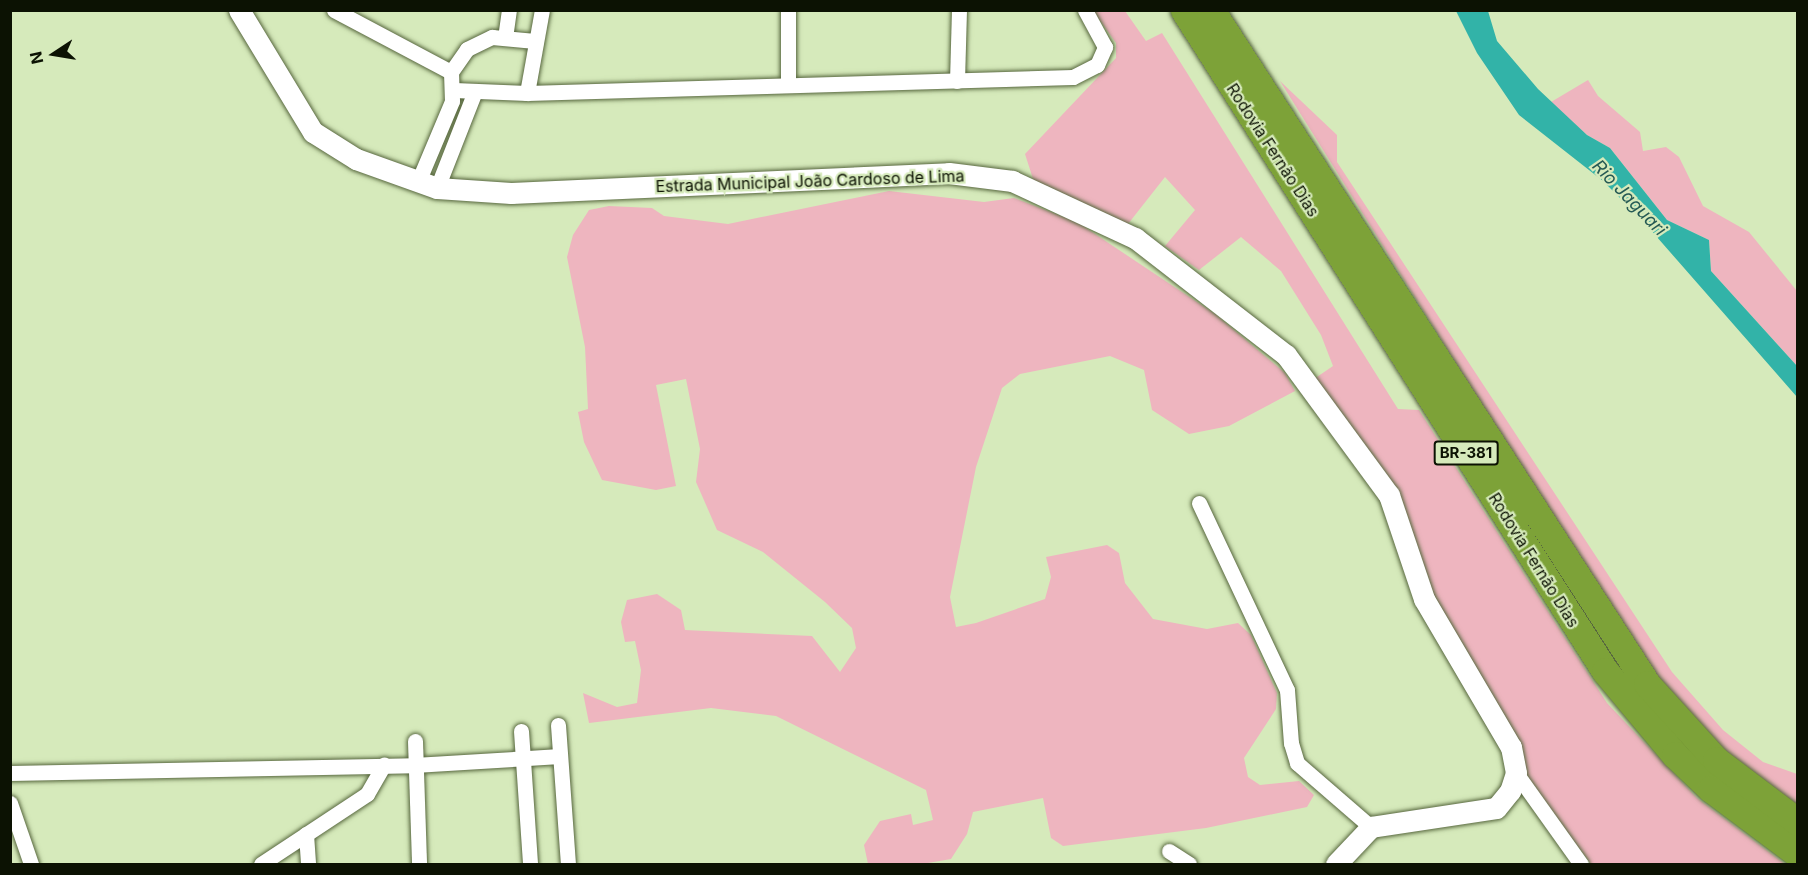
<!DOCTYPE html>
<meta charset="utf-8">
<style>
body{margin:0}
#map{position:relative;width:1808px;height:875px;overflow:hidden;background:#d6eabb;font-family:Inter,sans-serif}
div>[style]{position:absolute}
.green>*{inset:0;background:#eeb5bf}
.water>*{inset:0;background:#32b3a8}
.roads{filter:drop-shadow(0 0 2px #57673e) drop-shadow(0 0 2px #57673e)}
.street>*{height:15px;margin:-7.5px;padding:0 7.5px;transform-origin:7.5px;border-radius:7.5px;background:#fff}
.secondary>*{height:21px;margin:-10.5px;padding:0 10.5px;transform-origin:10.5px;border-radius:10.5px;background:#fff}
.highway>*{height:27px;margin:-13.5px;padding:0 13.5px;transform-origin:13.5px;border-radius:13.5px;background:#7da238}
span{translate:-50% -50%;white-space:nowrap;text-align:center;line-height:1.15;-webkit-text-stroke:4.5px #d6eabb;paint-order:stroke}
.shield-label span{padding:2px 4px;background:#d6eabb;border:2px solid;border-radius:4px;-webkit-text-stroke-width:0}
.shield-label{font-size:15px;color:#0c1203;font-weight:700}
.street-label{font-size:16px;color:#0c1203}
.water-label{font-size:18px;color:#265a55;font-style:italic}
.frame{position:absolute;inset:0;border:12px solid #0c1203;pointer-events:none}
.north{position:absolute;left:24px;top:24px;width:60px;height:60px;-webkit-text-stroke:4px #d6eabb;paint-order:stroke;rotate:258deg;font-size:16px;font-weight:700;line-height:24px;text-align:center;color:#0c1203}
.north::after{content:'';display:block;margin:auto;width:21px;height:27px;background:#0c1203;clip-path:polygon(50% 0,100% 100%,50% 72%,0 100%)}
</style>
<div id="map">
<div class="green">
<i style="clip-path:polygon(1093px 11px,1125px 11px,1146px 41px,1162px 33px,1398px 409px,1419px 410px,1607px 703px,1697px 798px,1785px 864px,1591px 864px,1523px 773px,1418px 565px,1311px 381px,1333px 366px,1321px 335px,1281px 271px,1241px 237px,1199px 270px,1165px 246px,1195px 210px,1165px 177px,1128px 224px,1034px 182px,1025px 154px,1116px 58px,1116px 43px)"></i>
<i style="clip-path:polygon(1588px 80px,1598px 96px,1640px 132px,1643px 151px,1666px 147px,1679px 157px,1703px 206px,1749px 232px,1797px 291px,1797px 366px,1711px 271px,1709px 240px,1667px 220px,1610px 148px,1587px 135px,1551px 102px)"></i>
<i style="clip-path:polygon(1280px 81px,1337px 135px,1337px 162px,1672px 672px,1723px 730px,1763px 762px,1797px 774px,1797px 805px,1715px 743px,1640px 658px)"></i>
<i style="clip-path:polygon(889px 191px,984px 202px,1014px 198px,1077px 222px,1215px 314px,1285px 373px,1295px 391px,1229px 426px,1189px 434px,1152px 410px,1144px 370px,1110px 356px,1020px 374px,1002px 388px,976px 467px,950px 597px,956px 627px,976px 623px,1045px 599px,1051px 577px,1046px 557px,1107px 545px,1119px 553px,1125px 583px,1153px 619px,1207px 629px,1238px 623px,1251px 635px,1277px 693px,1276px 709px,1244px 758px,1248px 777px,1260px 785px,1299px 781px,1314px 795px,1307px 807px,1206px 828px,1063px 846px,1051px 838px,1043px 798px,973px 812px,967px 834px,951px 859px,922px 864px,868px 864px,864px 845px,880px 821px,911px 814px,913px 825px,933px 820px,926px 790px,776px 716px,711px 708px,589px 723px,583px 693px,617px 707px,637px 703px,641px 670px,635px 641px,625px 642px,621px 622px,627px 600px,657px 594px,681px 610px,685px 630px,812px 636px,840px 672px,856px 648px,852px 628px,825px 602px,763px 552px,717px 530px,696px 482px,700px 449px,686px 379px,656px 385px,676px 486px,656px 490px,602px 480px,584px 442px,578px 412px,588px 409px,585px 347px,567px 257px,573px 235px,589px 210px,609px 206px,652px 208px,664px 216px,728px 224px)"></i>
</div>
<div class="water">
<i style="clip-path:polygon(1456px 11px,1488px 11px,1497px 41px,1538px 89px,1587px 135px,1610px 148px,1667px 220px,1709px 240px,1711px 271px,1797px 366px,1797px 397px,1642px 220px,1603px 181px,1519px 115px,1477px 53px)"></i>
</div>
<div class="roads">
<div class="street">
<i style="left:334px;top:10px;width:132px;rotate:27.9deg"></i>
<i style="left:788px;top:10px;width:73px;rotate:90deg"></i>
<i style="left:505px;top:38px;width:28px;rotate:-82deg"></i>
<i style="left:957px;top:81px;width:71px;rotate:-88.4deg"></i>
<i style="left:454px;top:90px;width:73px;rotate:2.4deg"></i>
<i style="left:527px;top:93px;width:546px;rotate:-1.68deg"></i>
<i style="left:1073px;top:77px;width:27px;rotate:-27deg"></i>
<i style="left:1097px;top:65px;width:20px;rotate:-66deg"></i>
<i style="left:1105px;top:47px;width:42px;rotate:-118.4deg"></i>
<i style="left:527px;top:93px;width:84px;rotate:-79.8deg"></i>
<i style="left:418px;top:182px;width:88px;rotate:-67.2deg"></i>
<i style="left:452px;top:101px;width:29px;rotate:-92deg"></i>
<i style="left:451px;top:72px;width:28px;rotate:-55deg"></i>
<i style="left:467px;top:49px;width:28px;rotate:-26deg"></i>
<i style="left:492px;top:37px;width:43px;rotate:5.3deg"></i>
<i style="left:437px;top:188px;width:104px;rotate:-68.6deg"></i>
<i style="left:1199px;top:503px;width:207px;rotate:64.8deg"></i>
<i style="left:1287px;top:690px;width:53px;rotate:85.7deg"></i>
<i style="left:1291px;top:743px;width:21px;rotate:73deg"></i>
<i style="left:1297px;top:763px;width:98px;rotate:40.9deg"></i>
<i style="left:558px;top:725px;width:139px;rotate:85.9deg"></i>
<i style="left:521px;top:731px;width:133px;rotate:86.1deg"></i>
<i style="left:415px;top:741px;width:123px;rotate:88.1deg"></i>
<i style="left:10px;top:773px;width:404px;rotate:-1.1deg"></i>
<i style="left:414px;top:765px;width:146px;rotate:-3.5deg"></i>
<i style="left:1516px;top:773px;width:112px;rotate:54.5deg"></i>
<i style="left:10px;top:803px;width:65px;rotate:71deg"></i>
<i style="left:306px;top:834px;width:30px;rotate:86deg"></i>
<i style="left:1169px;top:851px;width:24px;rotate:33deg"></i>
<i style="left:261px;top:864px;width:127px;rotate:-33.4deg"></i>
<i style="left:367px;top:794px;width:34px;rotate:-60deg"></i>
</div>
<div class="secondary">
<i style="left:239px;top:10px;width:143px;rotate:58.8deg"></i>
<i style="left:313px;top:132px;width:51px;rotate:32.1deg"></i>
<i style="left:356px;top:159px;width:86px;rotate:19.7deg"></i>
<i style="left:437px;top:188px;width:74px;rotate:3.9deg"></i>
<i style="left:511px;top:193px;width:438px;rotate:-2.6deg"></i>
<i style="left:949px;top:173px;width:64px;rotate:7.2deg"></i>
<i style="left:1012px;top:181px;width:136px;rotate:24.9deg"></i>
<i style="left:1135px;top:238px;width:191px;rotate:37.8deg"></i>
<i style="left:1286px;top:355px;width:174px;rotate:53.7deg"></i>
<i style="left:1389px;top:495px;width:110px;rotate:71.4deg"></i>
<i style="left:1424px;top:599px;width:172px;rotate:59.6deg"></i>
<i style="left:1511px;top:747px;width:26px;rotate:79deg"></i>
<i style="left:1516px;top:773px;width:19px;rotate:108deg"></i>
<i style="left:1510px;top:791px;width:22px;rotate:129deg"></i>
<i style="left:1496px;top:808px;width:126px;rotate:171.4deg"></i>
<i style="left:1371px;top:827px;width:51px;rotate:133.4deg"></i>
</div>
<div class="highway">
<i style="left:1184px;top:10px;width:784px;rotate:57.51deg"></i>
<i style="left:1605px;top:671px;width:109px;rotate:50.2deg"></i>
<i style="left:1675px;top:755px;width:50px;rotate:43.4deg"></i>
<i style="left:1711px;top:789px;width:109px;rotate:36.8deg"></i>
<i style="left:1211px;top:10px;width:803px;rotate:57.1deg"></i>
<i style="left:1647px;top:684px;width:103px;rotate:47.8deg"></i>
<i style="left:1716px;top:760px;width:103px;rotate:37.1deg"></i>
</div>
</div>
<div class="shield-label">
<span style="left:1466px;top:453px">BR-381</span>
</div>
<div class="street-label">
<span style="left:1273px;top:150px;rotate:57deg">Rodovia Fernão Dias</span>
<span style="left:810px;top:181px;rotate:-2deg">Estrada Municipal João Cardoso de Lima</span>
<span style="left:1534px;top:560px;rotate:58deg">Rodovia Fernão Dias</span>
</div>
<div class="water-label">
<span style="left:1629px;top:198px;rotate:46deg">Rio Jaguari</span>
</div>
<div class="frame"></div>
<div class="north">N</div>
</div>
